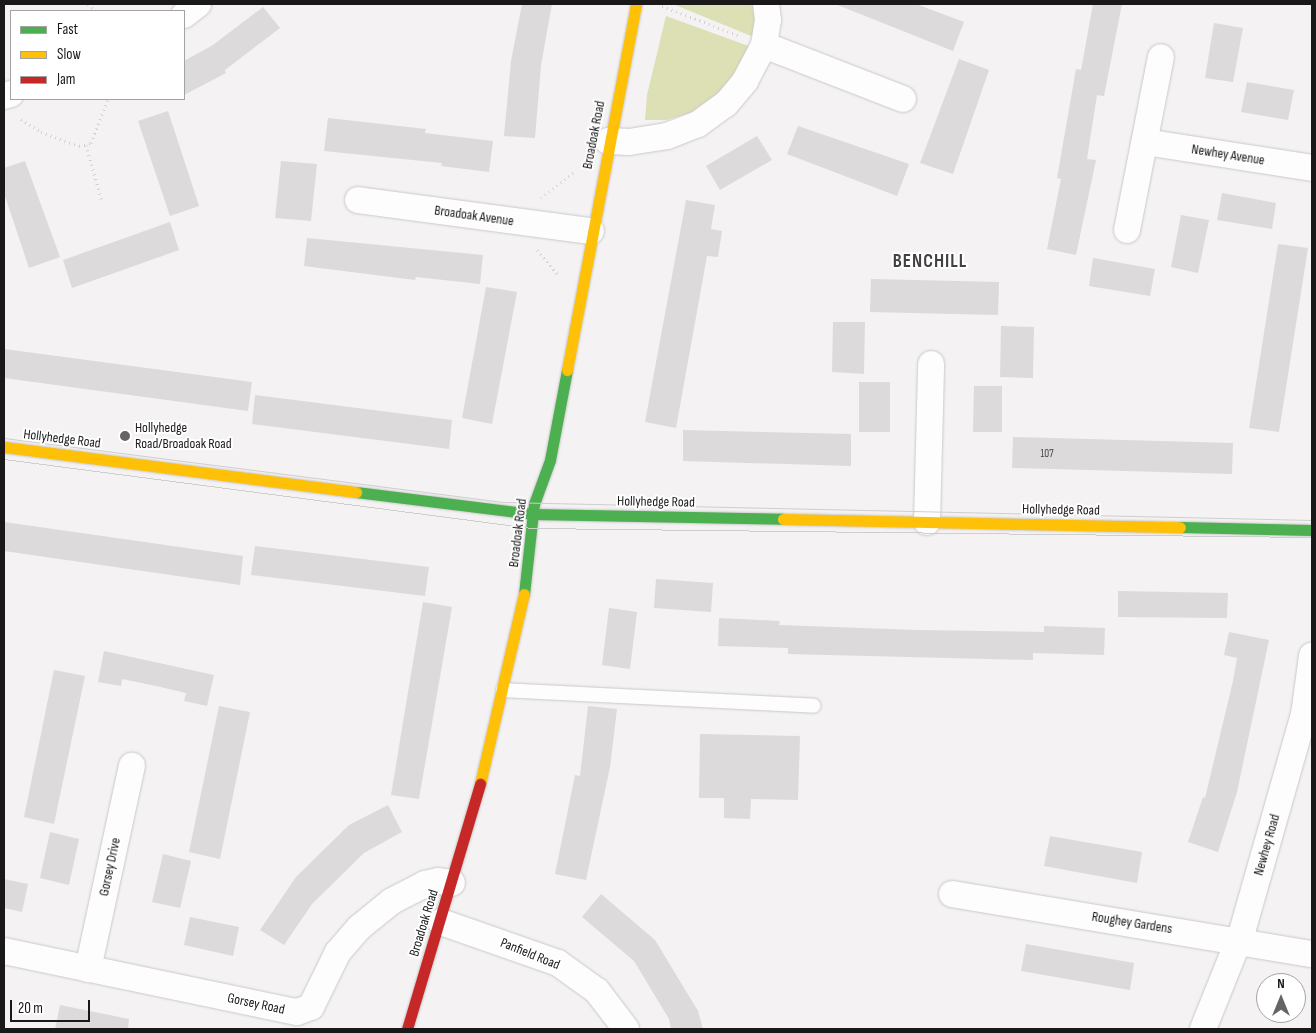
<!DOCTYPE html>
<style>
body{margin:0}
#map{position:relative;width:1316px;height:1033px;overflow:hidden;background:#f4f2f3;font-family:"Sofia Sans Condensed",sans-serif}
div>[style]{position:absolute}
.green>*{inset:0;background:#dddfb5}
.building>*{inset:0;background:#dcdadb}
.path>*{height:3px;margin-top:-1.5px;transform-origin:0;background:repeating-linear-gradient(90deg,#d1d1d1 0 1px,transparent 0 5px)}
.roads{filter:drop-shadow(0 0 1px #cac8c9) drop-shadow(0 0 1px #cac8c9)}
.lane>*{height:14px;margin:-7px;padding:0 7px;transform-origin:7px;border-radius:7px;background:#fdfdfd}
.street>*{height:26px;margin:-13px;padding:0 13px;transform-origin:13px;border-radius:13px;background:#fdfdfd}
.fast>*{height:11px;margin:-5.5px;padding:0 5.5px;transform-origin:5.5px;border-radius:5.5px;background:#4caf50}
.slow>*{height:11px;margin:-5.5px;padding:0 5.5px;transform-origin:5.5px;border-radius:5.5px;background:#ffc107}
.jam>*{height:11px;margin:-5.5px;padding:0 5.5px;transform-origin:5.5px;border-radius:5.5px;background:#c62828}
.tram>*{height:1px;margin:-0.5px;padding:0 0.5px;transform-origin:0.5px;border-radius:0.5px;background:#cfcecf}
.dots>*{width:14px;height:14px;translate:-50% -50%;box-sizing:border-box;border:2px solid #fff;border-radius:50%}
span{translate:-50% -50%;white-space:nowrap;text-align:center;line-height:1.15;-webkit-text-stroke:4px #fff;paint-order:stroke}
.number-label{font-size:11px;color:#4a484a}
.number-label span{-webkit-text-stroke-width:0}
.street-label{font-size:14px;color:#1a1819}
.poi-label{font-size:14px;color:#1a1819}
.left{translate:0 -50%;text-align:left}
.district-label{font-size:19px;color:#444143;font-weight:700;letter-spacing:1px}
.frame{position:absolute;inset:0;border:5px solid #1a1819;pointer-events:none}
.legend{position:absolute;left:10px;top:10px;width:175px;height:90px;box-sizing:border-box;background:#fff;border:1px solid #a3a3a3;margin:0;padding:6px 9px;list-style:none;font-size:15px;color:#1a1819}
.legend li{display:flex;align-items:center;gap:10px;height:25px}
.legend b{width:25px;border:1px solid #a3a3a3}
.north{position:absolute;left:1256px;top:973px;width:50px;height:50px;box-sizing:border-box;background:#fff;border:1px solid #a3a3a3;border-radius:50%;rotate:0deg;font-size:14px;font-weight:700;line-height:20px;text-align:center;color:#1a1819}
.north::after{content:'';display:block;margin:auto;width:18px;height:22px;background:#666465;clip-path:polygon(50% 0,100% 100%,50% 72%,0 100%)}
.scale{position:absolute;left:10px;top:1000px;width:80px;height:22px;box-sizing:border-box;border:2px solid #1a1819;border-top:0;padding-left:6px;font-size:15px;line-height:18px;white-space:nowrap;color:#1a1819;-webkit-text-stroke:4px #fff;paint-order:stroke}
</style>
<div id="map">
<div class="green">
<i style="clip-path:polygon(673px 4px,760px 4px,756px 38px)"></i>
<i style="clip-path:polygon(666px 16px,754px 48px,720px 93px,693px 112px,666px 120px,645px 120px,647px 95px)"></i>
</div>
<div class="building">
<i style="clip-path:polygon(522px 4px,552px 4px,541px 65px,535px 138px,504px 136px,511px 61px)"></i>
<i style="clip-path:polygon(835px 4px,916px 4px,964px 22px,953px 51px)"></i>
<i style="clip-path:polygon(1093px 4px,1122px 4px,1104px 96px,1097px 95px,1087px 159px,1096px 160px,1076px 255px,1047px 249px,1061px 179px,1057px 178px,1076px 69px,1081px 70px)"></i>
<i style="clip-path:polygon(263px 7px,280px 28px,225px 70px,226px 73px,184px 95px,184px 61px,213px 45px)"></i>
<i style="clip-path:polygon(1214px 23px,1243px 28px,1233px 82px,1205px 78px)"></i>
<i style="clip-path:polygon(959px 59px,989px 70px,953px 174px,920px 163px)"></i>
<i style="clip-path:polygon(1247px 82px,1294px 90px,1288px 120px,1241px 112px)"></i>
<i style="clip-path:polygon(168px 111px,199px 206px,170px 216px,138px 121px)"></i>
<i style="clip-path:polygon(328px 118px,426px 129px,425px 133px,493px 141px,489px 172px,441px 166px,442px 163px,324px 151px)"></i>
<i style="clip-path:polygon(798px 126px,909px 164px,897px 196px,787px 154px)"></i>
<i style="clip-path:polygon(757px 136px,772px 160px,720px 190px,706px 166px)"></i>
<i style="clip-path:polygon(25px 161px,60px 257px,29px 268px,4px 193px,4px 168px)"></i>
<i style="clip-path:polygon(281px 161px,317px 164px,311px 221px,275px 218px)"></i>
<i style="clip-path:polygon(1222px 193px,1276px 203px,1272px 229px,1217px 220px)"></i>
<i style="clip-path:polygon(686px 200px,715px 205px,711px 229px,722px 231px,718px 257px,707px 256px,676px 428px,645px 422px)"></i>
<i style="clip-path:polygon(1181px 215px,1209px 220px,1198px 273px,1171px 267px)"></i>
<i style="clip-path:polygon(170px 222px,179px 250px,72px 288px,63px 260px)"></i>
<i style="clip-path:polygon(307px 238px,483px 255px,480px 284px,416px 277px,415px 280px,304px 266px)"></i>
<i style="clip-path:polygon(1278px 244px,1308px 248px,1279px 432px,1249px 428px)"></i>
<i style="clip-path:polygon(1093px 258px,1155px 269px,1150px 296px,1089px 286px)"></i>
<i style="clip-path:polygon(871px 279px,999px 282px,998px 315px,870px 312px)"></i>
<i style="clip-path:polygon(486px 287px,517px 292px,492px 424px,462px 418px)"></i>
<i style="clip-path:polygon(833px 322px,865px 322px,864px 374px,832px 372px)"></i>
<i style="clip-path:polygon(1001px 326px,1034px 327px,1033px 378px,1000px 377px)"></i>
<i style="clip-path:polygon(4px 349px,252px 382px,248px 411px,4px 378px)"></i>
<i style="clip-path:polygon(859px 382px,890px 382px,890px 432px,859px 432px)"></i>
<i style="clip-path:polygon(974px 386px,1002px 386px,1002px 432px,973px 432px)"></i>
<i style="clip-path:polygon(255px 395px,452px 420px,449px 449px,252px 424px)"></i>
<i style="clip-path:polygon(683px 430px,851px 434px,851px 466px,683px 461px)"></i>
<i style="clip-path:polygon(1013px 437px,1233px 443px,1232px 474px,1012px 468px)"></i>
<i style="clip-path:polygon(4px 522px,243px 556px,240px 585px,4px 551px)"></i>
<i style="clip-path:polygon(255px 546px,429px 567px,425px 596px,251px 575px)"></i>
<i style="clip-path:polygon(656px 579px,713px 583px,711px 612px,654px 608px)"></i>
<i style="clip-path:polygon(1118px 591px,1228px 593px,1227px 618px,1118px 617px)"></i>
<i style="clip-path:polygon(423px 602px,452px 607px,419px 799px,391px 795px)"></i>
<i style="clip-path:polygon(609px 608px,637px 612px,630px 669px,602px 665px)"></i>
<i style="clip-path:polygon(719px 618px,780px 621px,779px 625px,917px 630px,1044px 632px,1044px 626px,1105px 628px,1104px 655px,1033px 653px,1033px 660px,788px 654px,788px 648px,718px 646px)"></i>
<i style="clip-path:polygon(1229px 632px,1269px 640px,1237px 792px,1218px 852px,1188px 842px,1203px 797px,1205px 798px,1233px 681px,1237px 658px,1224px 655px)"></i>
<i style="clip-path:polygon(104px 651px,214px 675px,207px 706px,184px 701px,186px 693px,156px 686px,122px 679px,121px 686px,98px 682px)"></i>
<i style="clip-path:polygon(54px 670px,85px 676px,54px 824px,24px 817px)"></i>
<i style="clip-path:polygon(219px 706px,250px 712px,220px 859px,189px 852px)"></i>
<i style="clip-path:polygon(588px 706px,617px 709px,610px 767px,586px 880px,555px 874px,575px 775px,580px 776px)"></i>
<i style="clip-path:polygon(700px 734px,800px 736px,798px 800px,751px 799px,750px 819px,724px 818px,724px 798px,699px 798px)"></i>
<i style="clip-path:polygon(388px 805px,402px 832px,364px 853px,312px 904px,284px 945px,260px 930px,296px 877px,349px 825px)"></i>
<i style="clip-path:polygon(50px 832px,79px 839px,69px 885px,40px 878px)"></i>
<i style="clip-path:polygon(1050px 836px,1142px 852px,1137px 883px,1044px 866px)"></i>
<i style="clip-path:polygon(163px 854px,191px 861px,180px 908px,152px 902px)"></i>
<i style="clip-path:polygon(4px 879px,28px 884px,22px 912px,4px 908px)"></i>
<i style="clip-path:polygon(601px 894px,655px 940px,698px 1011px,703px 1029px,671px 1029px,669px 1019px,634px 961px,582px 917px)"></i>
<i style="clip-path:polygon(190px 917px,239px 927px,233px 956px,184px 945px)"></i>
<i style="clip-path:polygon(1026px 944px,1134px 963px,1130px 990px,1021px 971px)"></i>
<i style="clip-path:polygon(60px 1005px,129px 1019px,128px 1029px,55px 1029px)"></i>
</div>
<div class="path">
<i style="left:88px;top:4px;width:11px;rotate:41deg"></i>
<i style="left:662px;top:6px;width:84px;rotate:21deg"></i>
<i style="left:21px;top:119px;width:24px;rotate:33deg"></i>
<i style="left:41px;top:132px;width:40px;rotate:20.2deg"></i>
<i style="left:79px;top:146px;width:12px;rotate:-14deg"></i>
<i style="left:91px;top:143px;width:47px;rotate:-68.9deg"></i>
<i style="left:86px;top:145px;width:58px;rotate:74.1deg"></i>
<i style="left:541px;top:198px;width:44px;rotate:-37.6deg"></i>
<i style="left:537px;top:250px;width:31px;rotate:50deg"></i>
</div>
<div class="roads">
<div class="lane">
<i style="left:503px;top:690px;width:311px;rotate:2.9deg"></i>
</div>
<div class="street">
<i style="left:184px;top:15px;width:18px;rotate:-38deg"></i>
<i style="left:764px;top:45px;width:149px;rotate:21.2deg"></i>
<i style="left:4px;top:96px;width:7px;rotate:-16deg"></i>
<i style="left:608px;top:141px;width:21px;rotate:3deg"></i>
<i style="left:629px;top:142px;width:38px;rotate:-9deg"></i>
<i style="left:667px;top:136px;width:33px;rotate:-21deg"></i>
<i style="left:698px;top:124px;width:34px;rotate:-36deg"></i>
<i style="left:726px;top:104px;width:30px;rotate:-50deg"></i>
<i style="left:745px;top:81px;width:41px;rotate:-62.2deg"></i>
<i style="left:764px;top:45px;width:25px;rotate:-81deg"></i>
<i style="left:768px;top:20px;width:16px;rotate:-97deg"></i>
<i style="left:1145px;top:142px;width:169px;rotate:8.8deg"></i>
<i style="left:358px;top:200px;width:235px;rotate:7.6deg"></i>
<i style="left:1127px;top:230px;width:176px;rotate:-78.9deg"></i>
<i style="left:927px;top:522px;width:158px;rotate:-88.5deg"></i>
<i style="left:952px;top:894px;width:365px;rotate:9.5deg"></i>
<i style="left:441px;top:922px;width:124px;rotate:19.3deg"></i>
<i style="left:558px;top:963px;width:48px;rotate:35.7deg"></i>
<i style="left:597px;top:991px;width:48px;rotate:52.7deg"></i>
<i style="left:4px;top:951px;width:299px;rotate:11.8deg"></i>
<i style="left:297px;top:1012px;width:15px;rotate:-20deg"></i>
<i style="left:311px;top:1007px;width:61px;rotate:-63.9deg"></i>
<i style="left:338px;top:952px;width:33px;rotate:-49deg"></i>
<i style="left:360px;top:927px;width:41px;rotate:-39.1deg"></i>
<i style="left:392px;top:901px;width:37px;rotate:-27deg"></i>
<i style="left:425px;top:884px;width:13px;rotate:-13deg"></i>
<i style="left:438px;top:881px;width:14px;rotate:8deg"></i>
<i style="left:88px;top:969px;width:208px;rotate:-77.8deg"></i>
<i style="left:1203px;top:1029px;width:105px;rotate:-68.1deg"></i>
<i style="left:1242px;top:932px;width:226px;rotate:-74.1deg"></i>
<i style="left:1304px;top:715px;width:60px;rotate:-82.3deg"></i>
</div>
<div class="fast">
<i style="left:356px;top:492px;width:177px;rotate:7.1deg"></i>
<i style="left:532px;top:514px;width:251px;rotate:1.1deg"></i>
<i style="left:1180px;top:527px;width:132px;rotate:1.3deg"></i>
<i style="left:524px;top:594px;width:91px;rotate:-83.7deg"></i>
<i style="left:534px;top:504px;width:47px;rotate:-70deg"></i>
<i style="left:550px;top:460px;width:92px;rotate:-79.3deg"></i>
</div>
<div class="slow">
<i style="left:567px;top:370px;width:372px;rotate:-79.3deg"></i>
<i style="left:4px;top:447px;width:355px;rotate:7.3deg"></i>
<i style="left:783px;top:519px;width:397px;rotate:1.2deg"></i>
<i style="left:480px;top:784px;width:195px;rotate:-77deg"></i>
</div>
<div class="jam">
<i style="left:407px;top:1029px;width:256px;rotate:-73.4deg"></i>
</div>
</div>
<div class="tram">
<i style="left:4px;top:438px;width:503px;rotate:7.31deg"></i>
<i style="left:503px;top:502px;width:809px;rotate:1.27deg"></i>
<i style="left:4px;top:459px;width:531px;rotate:7.46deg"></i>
<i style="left:531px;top:528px;width:781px;rotate:0.66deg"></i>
</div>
<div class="dots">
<i style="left:125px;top:436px;background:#666465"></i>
</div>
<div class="number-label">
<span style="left:1047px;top:454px">107</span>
</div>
<div class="street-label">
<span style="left:594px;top:135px;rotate:-79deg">Broadoak Road</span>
<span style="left:1228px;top:155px;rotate:9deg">Newhey Avenue</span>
<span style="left:474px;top:216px;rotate:8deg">Broadoak Avenue</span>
<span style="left:62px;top:439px;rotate:7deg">Hollyhedge Road</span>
<span style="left:656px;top:502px;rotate:1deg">Hollyhedge Road</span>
<span style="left:1061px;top:510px;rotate:1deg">Hollyhedge Road</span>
<span style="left:518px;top:533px;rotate:-83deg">Broadoak Road</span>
<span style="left:1267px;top:845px;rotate:-74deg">Newhey Road</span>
<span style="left:110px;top:867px;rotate:-78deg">Gorsey Drive</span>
<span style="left:424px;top:923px;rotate:-73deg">Broadoak Road</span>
<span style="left:1132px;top:923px;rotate:9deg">Roughey Gardens</span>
<span style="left:530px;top:954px;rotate:22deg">Panfield Road</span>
<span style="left:256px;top:1004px;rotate:12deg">Gorsey Road</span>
</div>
<div class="poi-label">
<span class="left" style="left:135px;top:436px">Hollyhedge<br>Road/Broadoak Road</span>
</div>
<div class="district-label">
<span style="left:930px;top:262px">BENCHILL</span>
</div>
<div class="frame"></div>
<ul class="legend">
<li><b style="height:6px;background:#4caf50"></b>Fast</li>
<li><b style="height:6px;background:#ffc107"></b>Slow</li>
<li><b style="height:6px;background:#c62828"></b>Jam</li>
</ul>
<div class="north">N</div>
<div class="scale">20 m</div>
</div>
